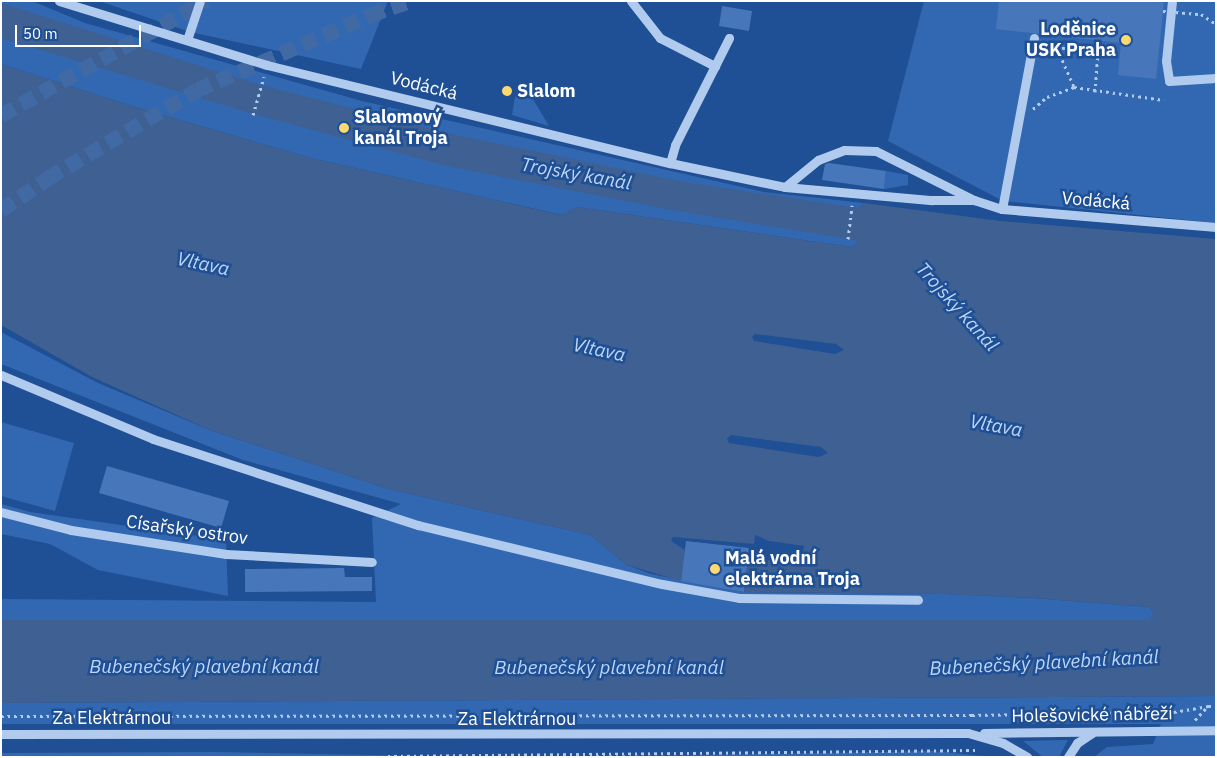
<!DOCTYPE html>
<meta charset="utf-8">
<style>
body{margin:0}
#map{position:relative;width:1217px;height:758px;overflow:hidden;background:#1f4f94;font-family:"IBM Plex Sans",sans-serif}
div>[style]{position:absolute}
.green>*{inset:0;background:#3268b2}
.water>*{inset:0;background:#3e6092}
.building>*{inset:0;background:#4777ba}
.highway-tunnel>*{height:15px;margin-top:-7.5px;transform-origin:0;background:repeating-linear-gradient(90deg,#4169a4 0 15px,transparent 0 23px)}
.path>*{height:3px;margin-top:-1.5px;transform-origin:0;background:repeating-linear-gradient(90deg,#b1cbee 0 2.5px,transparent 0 6.5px)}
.minor>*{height:9px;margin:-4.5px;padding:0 4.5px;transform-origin:4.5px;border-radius:4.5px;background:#b1cbee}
.path-bridge>*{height:3px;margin-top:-1.5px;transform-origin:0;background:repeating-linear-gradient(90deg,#b1cbee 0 2.5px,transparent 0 6.5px)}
.dots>*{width:14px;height:14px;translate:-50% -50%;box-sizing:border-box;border:2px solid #1f4f94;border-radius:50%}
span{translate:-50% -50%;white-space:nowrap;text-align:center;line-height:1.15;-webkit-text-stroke:5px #1f4f94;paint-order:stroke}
.poi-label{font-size:18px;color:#fff;font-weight:700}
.right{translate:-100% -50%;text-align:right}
.left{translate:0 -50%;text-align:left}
.street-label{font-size:18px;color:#fff}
.water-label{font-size:19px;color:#bed5f5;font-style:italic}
.frame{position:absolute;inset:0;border:2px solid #fff;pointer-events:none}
.scale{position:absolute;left:15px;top:25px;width:126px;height:22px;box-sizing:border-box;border:2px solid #fff;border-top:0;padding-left:6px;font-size:15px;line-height:18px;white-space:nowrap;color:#fff;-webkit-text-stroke:4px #1f4f94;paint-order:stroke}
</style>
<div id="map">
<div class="green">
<i style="clip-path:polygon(1px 1px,32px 1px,85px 23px,362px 101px,764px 192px,864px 203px,859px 208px,857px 243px,852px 247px,577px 207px,562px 215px,311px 158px,132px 106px,1px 64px)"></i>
<i style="clip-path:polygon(99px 1px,388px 1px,361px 69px,190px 32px)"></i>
<i style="clip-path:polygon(924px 1px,1216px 1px,1216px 223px,1003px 201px,888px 141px)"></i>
<i style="clip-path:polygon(524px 84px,549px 126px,512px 115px,515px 97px)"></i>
<i style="clip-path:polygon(886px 171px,908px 175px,908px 185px,884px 189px)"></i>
<i style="clip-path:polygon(1px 332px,98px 383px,210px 430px,388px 489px,590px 535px,627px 565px,651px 574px,744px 592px,945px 594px,1033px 598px,1149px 607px,1154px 614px,1149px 620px,1px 620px,1px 599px,376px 602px,372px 518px,401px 504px,243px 460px,1px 364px)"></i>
<i style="clip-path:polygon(1px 422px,74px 443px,55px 511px,1px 496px)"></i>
<i style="clip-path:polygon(1px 504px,30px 512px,226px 540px,228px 596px,98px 570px,50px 544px,1px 534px)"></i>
<i style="clip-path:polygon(1216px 696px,1216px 757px,1094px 757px,1107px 747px,1153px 744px,1161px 724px,1px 724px,1px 703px)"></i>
<i style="clip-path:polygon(1068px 740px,1059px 757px,1043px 757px,1023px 741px)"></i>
<i style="clip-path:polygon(933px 751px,992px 757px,606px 757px)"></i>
<i style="clip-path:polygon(214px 752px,477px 757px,1px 757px,1px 753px)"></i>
</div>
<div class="water">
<i style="clip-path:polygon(evenodd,1px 3px,261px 85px,460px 136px,684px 182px,852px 207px,859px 208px,864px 203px,1000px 221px,1216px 239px,1216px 696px,1px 703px,1px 620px,1148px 620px,1154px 614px,1149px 607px,1033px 598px,945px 594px,744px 592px,748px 557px,802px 565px,811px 564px,815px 555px,803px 553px,804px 546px,769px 541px,755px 535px,754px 544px,673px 537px,671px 541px,685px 550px,681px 581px,627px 565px,590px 535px,388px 489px,210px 430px,92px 377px,1px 325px,1px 64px,132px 106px,311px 158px,561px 215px,577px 207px,852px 247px,857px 243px,854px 240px,672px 210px,451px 167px,253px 114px,1px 38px,1px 3px,755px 334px,836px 344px,844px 350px,835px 354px,754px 341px,752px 337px,755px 334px,1px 3px,731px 435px,821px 447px,828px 453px,819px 457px,729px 443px,727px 439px,731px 435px)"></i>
</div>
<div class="building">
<i style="clip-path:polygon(999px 1px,1164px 1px,1156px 79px,1118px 75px,1121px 43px,996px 29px)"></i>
<i style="clip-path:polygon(722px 6px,752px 11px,749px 31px,719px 26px)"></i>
<i style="clip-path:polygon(829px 163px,886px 171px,884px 189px,822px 180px,825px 164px)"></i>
<i style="clip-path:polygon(107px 466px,229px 501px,221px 528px,99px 493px)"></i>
<i style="clip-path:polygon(686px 541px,749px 548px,744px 592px,681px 581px)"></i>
<i style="clip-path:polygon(344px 568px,345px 577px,372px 577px,372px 591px,245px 592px,245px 569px)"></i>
</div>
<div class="highway-tunnel">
<i style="left:1px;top:115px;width:235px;rotate:-29.1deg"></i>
<i style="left:1px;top:210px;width:57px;rotate:-34.2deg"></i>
<i style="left:48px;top:178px;width:173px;rotate:-30.6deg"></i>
<i style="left:197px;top:90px;width:189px;rotate:-23.4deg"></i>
<i style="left:370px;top:15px;width:42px;rotate:-19.3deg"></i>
</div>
<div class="path">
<i style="left:1201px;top:14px;width:18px;rotate:34deg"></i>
<i style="left:1043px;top:46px;width:55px;rotate:5.2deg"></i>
<i style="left:1098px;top:51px;width:41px;rotate:94.2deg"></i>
<i style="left:1057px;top:48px;width:43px;rotate:66.4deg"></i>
<i style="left:1033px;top:109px;width:18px;rotate:-41deg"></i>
<i style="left:1047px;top:97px;width:29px;rotate:-20deg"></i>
<i style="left:1074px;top:87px;width:91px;rotate:8.2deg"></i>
<i style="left:253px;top:115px;width:40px;rotate:-74deg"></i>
<i style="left:848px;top:239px;width:34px;rotate:-83deg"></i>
<i style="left:1px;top:716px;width:971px;rotate:-0.06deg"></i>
<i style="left:972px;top:715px;width:202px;rotate:-0.9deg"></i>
<i style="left:1174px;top:712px;width:35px;rotate:-10deg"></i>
<i style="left:1195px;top:720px;width:19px;rotate:-47deg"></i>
<i style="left:1208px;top:706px;width:8px"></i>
<i style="left:388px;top:756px;width:588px;rotate:-0.58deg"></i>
</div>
<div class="minor">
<i style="left:59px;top:1px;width:218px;rotate:17.1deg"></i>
<i style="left:267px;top:65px;width:415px;rotate:13.7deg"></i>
<i style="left:670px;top:163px;width:117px;rotate:11.8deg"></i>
<i style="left:785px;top:187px;width:43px;rotate:-39.3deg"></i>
<i style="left:818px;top:160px;width:28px;rotate:-21deg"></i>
<i style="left:844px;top:150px;width:32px;rotate:2deg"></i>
<i style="left:876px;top:151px;width:110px;rotate:26.6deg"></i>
<i style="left:974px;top:200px;width:29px;rotate:18deg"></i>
<i style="left:1002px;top:209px;width:215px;rotate:4.8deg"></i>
<i style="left:631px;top:1px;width:47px;rotate:51.9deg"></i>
<i style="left:660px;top:38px;width:62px;rotate:27deg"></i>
<i style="left:1172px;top:1px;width:60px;rotate:95.7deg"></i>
<i style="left:1166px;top:61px;width:20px;rotate:81deg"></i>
<i style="left:1169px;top:81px;width:47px;rotate:-3.7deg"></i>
<i style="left:187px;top:40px;width:41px;rotate:-71.6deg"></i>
<i style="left:670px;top:163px;width:19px;rotate:-74deg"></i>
<i style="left:675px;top:145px;width:120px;rotate:-63.2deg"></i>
<i style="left:785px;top:187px;width:148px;rotate:5.1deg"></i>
<i style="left:932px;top:200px;width:39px"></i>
<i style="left:1002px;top:209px;width:174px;rotate:-79.4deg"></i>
<i style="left:1px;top:375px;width:165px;rotate:22.8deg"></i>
<i style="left:153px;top:439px;width:279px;rotate:18deg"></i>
<i style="left:418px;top:525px;width:251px;rotate:13.6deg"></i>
<i style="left:662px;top:584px;width:78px;rotate:10.3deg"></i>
<i style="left:739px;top:598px;width:179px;rotate:0.6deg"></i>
<i style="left:1px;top:512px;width:72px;rotate:14.4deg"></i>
<i style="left:71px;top:530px;width:157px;rotate:8.8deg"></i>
<i style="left:226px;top:554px;width:146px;rotate:3.1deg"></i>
<i style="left:984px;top:733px;width:232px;rotate:-0.7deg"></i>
<i style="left:1px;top:734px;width:967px;rotate:-0.06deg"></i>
<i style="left:968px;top:733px;width:36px;rotate:16deg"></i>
<i style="left:1003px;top:743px;width:28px;rotate:30deg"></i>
<i style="left:1068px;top:757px;width:17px;rotate:-57deg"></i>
<i style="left:1077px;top:743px;width:18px;rotate:-34deg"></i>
</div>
<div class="path-bridge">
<i style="left:1163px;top:11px;width:38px;rotate:5deg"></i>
</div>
<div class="dots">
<i style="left:1126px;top:40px;background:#fcd871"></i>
<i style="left:507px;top:91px;background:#fcd871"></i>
<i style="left:344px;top:128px;background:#fcd871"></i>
<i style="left:715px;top:569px;background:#fcd871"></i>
</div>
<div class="poi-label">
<span class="right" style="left:1116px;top:40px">Loděnice<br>USK Praha</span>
<span class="left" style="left:517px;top:91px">Slalom</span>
<span class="left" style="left:354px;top:128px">Slalomový<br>kanál Troja</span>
<span class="left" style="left:725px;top:569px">Malá vodní<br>elektrárna Troja</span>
</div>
<div class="street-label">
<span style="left:424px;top:86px;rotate:14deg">Vodácká</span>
<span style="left:1096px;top:201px;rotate:5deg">Vodácká</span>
<span style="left:187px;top:530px;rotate:8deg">Císařský ostrov</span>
<span style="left:1092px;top:715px;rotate:-1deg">Holešovické nábřeží</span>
<span style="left:112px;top:718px">Za Elektrárnou</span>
<span style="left:517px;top:719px">Za Elektrárnou</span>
</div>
<div class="water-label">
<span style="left:576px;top:174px;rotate:10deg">Trojský kanál</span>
<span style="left:203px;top:264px;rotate:12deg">Vltava</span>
<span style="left:957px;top:307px;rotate:48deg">Trojský kanál</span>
<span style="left:599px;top:350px;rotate:12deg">Vltava</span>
<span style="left:996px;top:426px;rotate:10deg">Vltava</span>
<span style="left:1044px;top:663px;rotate:-3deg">Bubenečský plavební kanál</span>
<span style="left:204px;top:667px">Bubenečský plavební kanál</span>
<span style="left:609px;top:668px">Bubenečský plavební kanál</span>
</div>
<div class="frame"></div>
<div class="scale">50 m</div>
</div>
